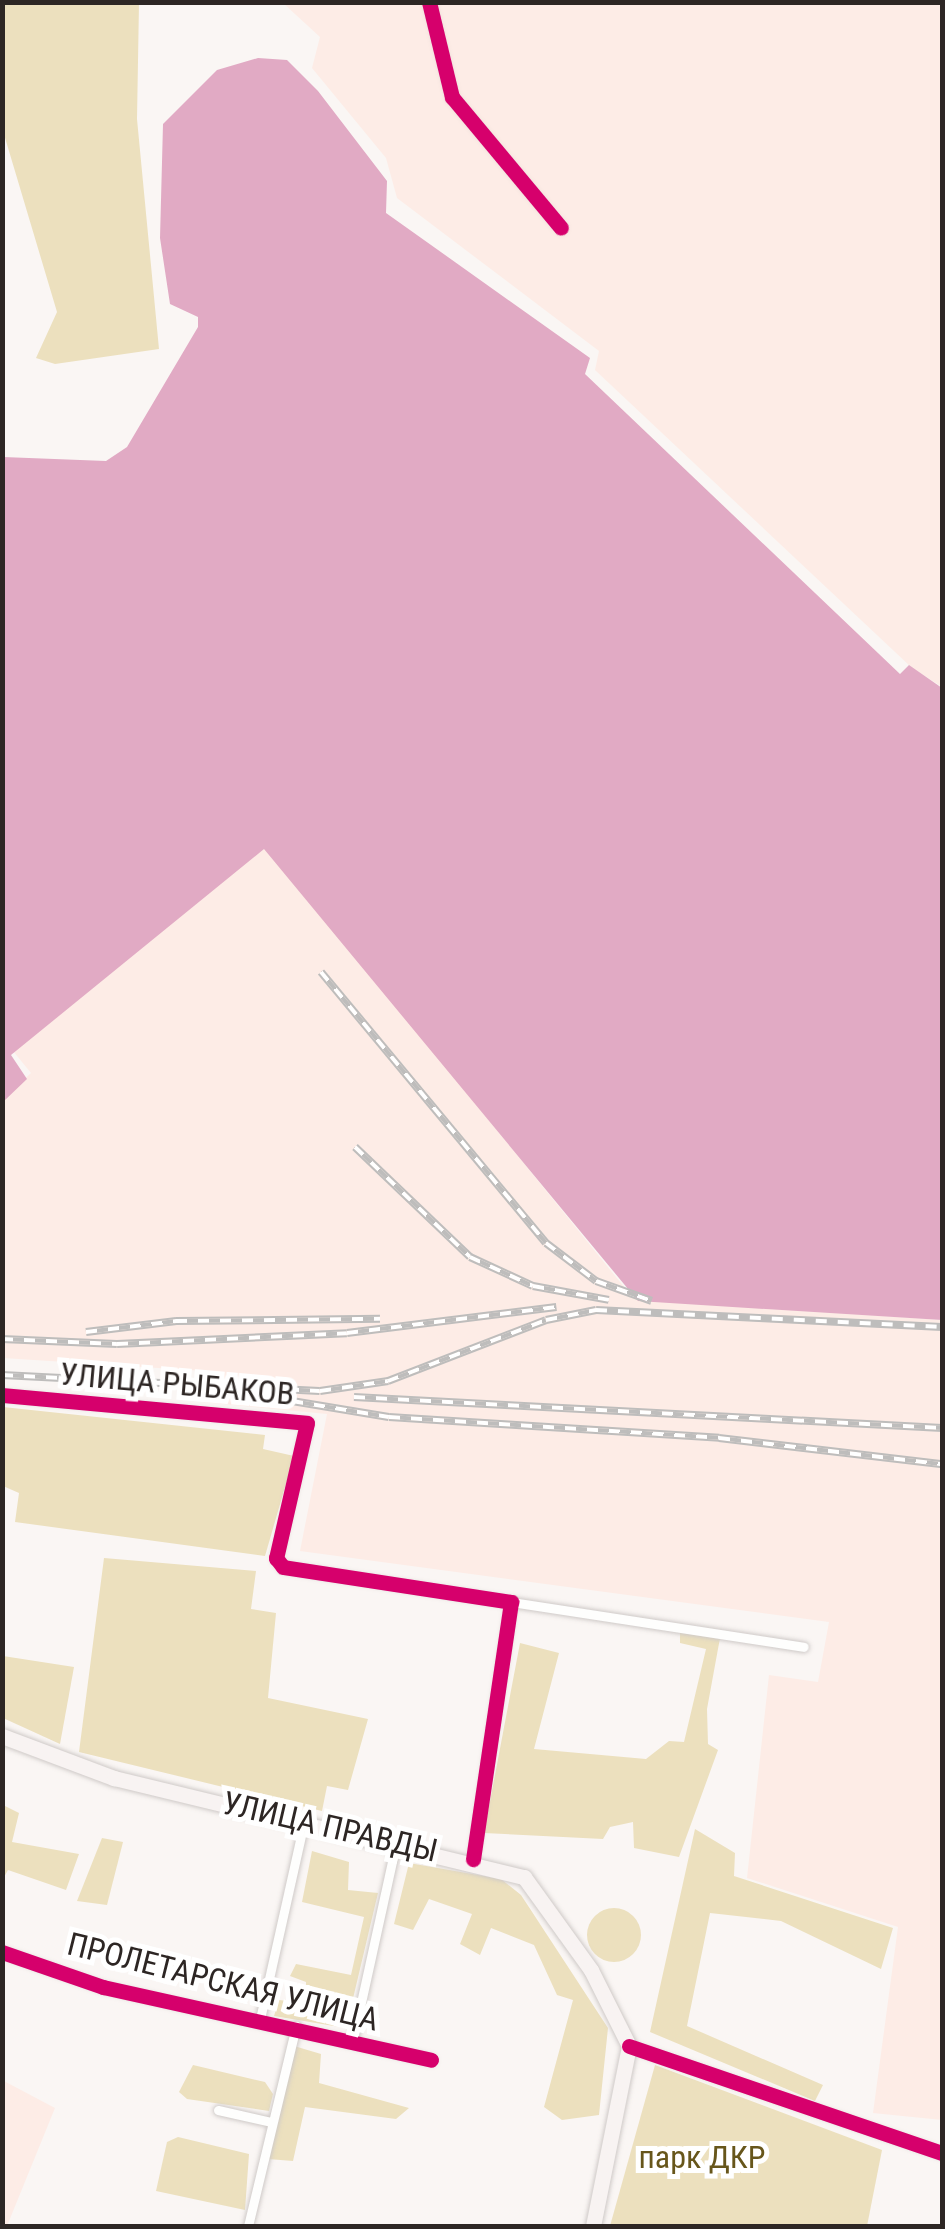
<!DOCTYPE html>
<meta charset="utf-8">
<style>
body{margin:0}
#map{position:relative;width:945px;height:2229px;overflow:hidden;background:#faf6f4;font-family:"Roboto Condensed",sans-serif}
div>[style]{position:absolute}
.built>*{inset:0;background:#fdece6}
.green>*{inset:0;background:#ece0be}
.round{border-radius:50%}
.water>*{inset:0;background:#e1aac4}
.roads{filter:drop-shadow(0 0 2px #cfcac8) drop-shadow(0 0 2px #cfcac8)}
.minor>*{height:9px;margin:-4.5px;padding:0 4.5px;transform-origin:4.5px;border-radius:4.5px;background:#fefefd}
.primary>*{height:15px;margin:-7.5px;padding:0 7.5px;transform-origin:7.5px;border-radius:7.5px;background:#f8f3f2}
.rail>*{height:8px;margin-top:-4px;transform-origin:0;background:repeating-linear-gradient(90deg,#fff 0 11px,#bebdbc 0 22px);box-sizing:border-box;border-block:2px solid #bebdbc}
.cycleway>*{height:15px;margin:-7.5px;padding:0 7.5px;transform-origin:7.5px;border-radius:7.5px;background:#d6006c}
span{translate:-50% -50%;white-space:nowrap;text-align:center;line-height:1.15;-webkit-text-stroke:10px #fff;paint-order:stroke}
.street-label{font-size:32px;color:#2d2624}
.park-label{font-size:32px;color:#67561b}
.frame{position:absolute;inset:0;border:5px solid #2d2624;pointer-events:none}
</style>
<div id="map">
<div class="built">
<i style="clip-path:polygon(283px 3px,942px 3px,942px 687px,911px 667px,595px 370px,599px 351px,397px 198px,386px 158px,312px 68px,320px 37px)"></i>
<i style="clip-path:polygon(265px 844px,633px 1298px,942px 1320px,942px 2120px,873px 2113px,898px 1927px,747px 1878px,769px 1675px,818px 1682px,829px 1622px,300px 1551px,327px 1414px,203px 1402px,205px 1371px,3px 1358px,3px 1099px,31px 1073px,13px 1051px)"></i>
<i style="clip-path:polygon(2px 2080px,55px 2108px,7px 2226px,2px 2226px)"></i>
</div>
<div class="green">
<i style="clip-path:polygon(2px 3px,139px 3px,137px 119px,159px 349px,55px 364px,36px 358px,57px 312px,3px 131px)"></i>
<i style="clip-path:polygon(3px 1407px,265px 1435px,263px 1449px,294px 1456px,265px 1556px,15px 1522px,19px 1493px,3px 1486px)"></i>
<i style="clip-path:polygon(104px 1558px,256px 1571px,251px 1609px,276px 1613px,268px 1698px,368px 1719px,348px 1790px,327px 1786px,322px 1811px,79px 1752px)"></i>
<i style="clip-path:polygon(680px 1632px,720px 1638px,707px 1709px,708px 1744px,718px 1750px,679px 1857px,634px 1848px,633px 1822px,610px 1827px,603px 1839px,484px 1833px,520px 1643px,559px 1653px,534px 1749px,646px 1759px,669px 1741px,684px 1742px,706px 1649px,680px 1643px)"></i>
<i style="clip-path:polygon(3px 1656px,74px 1667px,60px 1744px,3px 1718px)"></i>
<i style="clip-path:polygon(3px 1805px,19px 1813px,12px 1842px,79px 1854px,66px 1890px,8px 1870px,3px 1879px)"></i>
<i style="clip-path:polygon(695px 1829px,735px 1853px,734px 1876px,893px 1928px,881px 1969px,781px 1921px,710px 1913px,687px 2026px,823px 2085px,815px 2101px,650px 2032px)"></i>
<i style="clip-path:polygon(102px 1838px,123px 1842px,107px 1905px,77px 1901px)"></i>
<i style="clip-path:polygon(312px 1851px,349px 1862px,348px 1890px,378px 1893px,346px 2028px,274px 2016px,279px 2000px,306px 2003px,306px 1982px,290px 1976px,296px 1964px,351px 1975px,364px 1917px,302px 1902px)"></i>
<i style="clip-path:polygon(409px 1863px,501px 1879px,521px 1895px,608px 2028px,599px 2115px,562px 2120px,544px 2107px,573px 2000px,557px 1995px,534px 1945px,491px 1928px,480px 1955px,460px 1944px,472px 1914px,429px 1899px,413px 1930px,394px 1924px)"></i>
<i class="round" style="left:587px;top:1908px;width:54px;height:54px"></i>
<i style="clip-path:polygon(294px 2046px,321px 2054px,319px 2083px,409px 2108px,396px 2119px,305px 2107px,293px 2161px,268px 2159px)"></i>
<i style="clip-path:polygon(193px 2065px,265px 2082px,273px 2094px,269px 2111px,187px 2099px,179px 2092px)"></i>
<i style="clip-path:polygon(655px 2065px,882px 2150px,867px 2226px,610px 2226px)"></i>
<i style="clip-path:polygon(178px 2137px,249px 2154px,245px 2210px,156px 2191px,167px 2142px)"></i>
</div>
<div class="water">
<i style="clip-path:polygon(258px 58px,287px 60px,318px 91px,387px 181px,386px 213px,590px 358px,585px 374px,900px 674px,909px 665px,942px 688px,942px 1320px,638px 1301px,264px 849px,11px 1055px,27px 1079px,3px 1102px,3px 457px,106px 461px,127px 447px,198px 327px,198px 317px,170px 304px,160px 238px,163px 124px,217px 70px)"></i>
</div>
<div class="roads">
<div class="minor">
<i style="left:429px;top:2px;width:98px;rotate:76.4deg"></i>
<i style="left:452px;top:97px;width:170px;rotate:50.2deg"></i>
<i style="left:2px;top:1395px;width:306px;rotate:5.2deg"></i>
<i style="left:307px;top:1423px;width:139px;rotate:102.9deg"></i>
<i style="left:276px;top:1558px;width:11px;rotate:52deg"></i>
<i style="left:283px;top:1567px;width:231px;rotate:8.7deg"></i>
<i style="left:511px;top:1602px;width:260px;rotate:98.4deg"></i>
<i style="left:511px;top:1602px;width:296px;rotate:8.7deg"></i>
<i style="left:2px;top:1952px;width:107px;rotate:19.1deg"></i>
<i style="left:103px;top:1987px;width:336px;rotate:12.5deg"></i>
<i style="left:260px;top:2019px;width:202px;rotate:-77.4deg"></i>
<i style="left:353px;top:2039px;width:201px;rotate:-77.6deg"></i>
<i style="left:629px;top:2046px;width:331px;rotate:18.9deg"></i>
<i style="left:218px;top:2110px;width:54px;rotate:12.8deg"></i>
<i style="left:248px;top:2226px;width:206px;rotate:-76.5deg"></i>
</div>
<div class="primary">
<i style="left:2px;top:1736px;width:120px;rotate:20.6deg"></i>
<i style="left:114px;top:1778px;width:422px;rotate:13.6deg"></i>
<i style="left:524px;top:1877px;width:115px;rotate:54.2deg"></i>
<i style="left:591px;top:1970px;width:85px;rotate:63.4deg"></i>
<i style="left:629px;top:2046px;width:184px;rotate:101.3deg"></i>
</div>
</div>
<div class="rail">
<i style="left:321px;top:972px;width:352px;rotate:50.3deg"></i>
<i style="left:546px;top:1243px;width:63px;rotate:37.2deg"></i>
<i style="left:596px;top:1281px;width:59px;rotate:19.7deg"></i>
<i style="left:355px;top:1147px;width:159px;rotate:43.7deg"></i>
<i style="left:470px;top:1257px;width:69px;rotate:24.7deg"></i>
<i style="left:533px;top:1286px;width:77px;rotate:10.4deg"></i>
<i style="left:86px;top:1332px;width:91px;rotate:-7deg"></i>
<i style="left:176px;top:1321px;width:204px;rotate:-0.6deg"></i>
<i style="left:2px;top:1339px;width:115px;rotate:2.5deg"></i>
<i style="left:117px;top:1344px;width:230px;rotate:-2.7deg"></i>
<i style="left:347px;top:1333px;width:211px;rotate:-7.1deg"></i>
<i style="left:2px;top:1375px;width:318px;rotate:2.9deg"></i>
<i style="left:320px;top:1391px;width:69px;rotate:-8.4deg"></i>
<i style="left:388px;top:1381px;width:169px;rotate:-21.1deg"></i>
<i style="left:546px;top:1320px;width:51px;rotate:-11.3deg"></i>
<i style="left:596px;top:1310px;width:346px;rotate:2.8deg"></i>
<i style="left:354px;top:1397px;width:589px;rotate:3.02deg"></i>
<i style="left:292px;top:1401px;width:98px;rotate:9.4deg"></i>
<i style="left:389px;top:1417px;width:331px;rotate:3.6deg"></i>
<i style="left:719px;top:1438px;width:225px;rotate:6.7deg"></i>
</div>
<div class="cycleway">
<i style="left:429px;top:2px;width:98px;rotate:76.4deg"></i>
<i style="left:452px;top:97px;width:170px;rotate:50.2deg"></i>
<i style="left:2px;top:1395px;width:306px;rotate:5.2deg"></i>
<i style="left:307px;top:1423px;width:139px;rotate:102.9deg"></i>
<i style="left:276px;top:1558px;width:11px;rotate:52deg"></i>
<i style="left:283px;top:1567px;width:231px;rotate:8.7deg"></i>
<i style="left:511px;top:1602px;width:260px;rotate:98.4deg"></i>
<i style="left:2px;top:1952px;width:107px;rotate:19.1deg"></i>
<i style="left:103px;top:1987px;width:336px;rotate:12.5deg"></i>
<i style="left:629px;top:2046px;width:331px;rotate:18.9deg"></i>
</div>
<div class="street-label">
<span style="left:177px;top:1384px;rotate:5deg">УЛИЦА РЫБАКОВ</span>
<span style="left:330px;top:1827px;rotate:13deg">УЛИЦА ПРАВДЫ</span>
<span style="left:223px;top:1982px;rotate:14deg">ПРОЛЕТАРСКАЯ УЛИЦА</span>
</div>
<div class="park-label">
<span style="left:702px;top:2157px">парк ДКР</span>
</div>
<div class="frame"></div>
</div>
